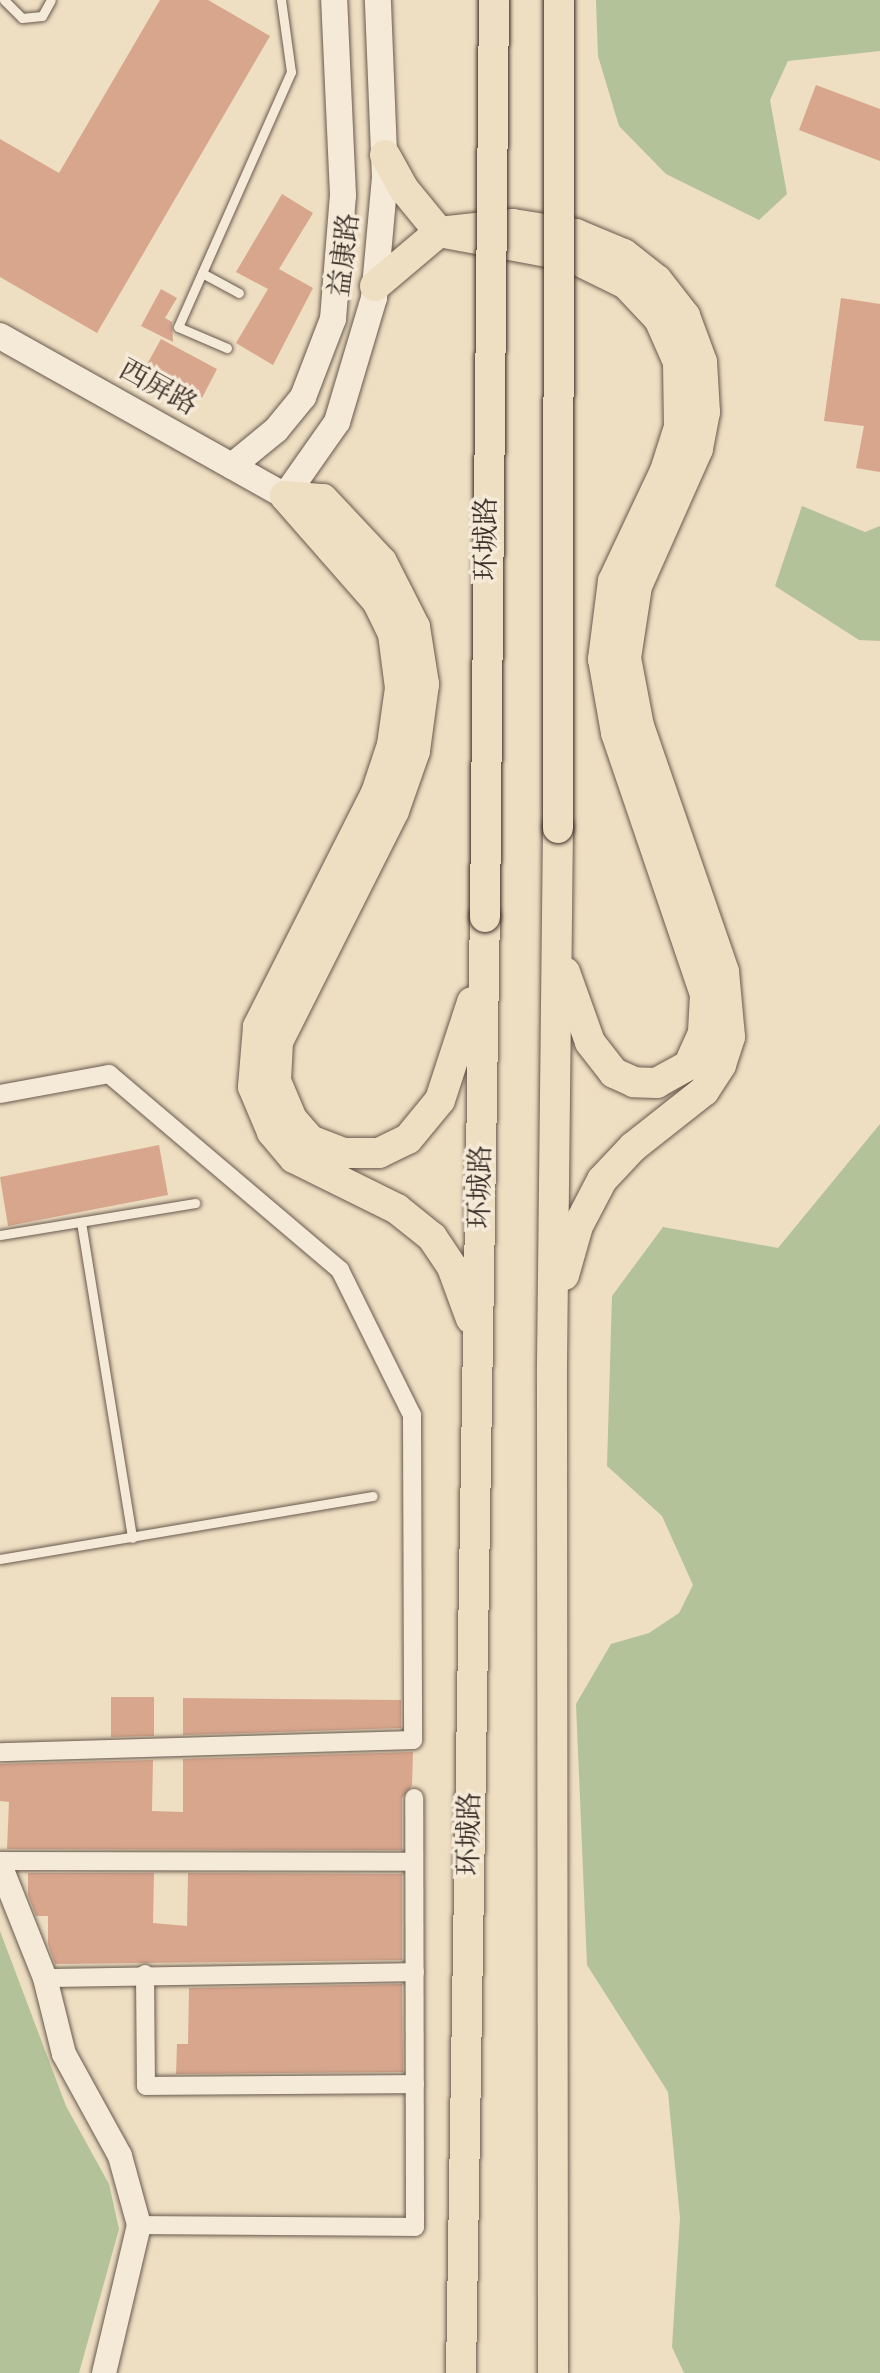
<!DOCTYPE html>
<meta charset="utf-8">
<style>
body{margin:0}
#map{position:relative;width:880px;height:2373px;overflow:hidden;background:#eedec2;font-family:"IM FELL DW Pica","Noto Serif SC",serif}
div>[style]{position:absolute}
.green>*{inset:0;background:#b3c298}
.building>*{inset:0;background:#d8a68d}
.roads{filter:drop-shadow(0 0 2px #685a4e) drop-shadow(0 0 2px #685a4e)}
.service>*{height:9px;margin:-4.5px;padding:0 4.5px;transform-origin:4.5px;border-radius:4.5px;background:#f4ead7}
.minor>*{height:18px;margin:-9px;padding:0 9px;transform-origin:9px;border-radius:9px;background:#f4ead7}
.tertiary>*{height:24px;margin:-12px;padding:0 12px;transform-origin:12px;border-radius:12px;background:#f4ead7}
.secondary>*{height:26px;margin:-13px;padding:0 13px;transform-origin:13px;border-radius:13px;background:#f4ead7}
.primary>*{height:30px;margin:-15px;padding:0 15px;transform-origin:15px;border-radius:15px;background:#eedec2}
.bridges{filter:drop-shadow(0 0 2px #3b2e28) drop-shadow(0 0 2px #3b2e28)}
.primary-bridge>*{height:30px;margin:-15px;padding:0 15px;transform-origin:15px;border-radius:15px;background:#eedec2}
span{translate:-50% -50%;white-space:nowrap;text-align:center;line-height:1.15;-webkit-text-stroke:7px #f4ead7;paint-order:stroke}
.street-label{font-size:28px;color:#3b2e28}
</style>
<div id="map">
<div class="green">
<i style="clip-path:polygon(596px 0,880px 0,880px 51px,788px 61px,770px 100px,787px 194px,759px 220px,666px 174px,619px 126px,598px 56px)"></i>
<i style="clip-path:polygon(802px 506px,865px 532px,880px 526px,880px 641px,859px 640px,775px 586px)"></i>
<i style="clip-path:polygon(880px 1124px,880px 2373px,684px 2373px,672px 2347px,680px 2218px,668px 2092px,587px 1965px,576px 1704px,611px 1644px,649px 1633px,679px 1613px,693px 1585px,662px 1516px,607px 1466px,612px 1296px,663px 1227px,778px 1248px)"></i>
<i style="clip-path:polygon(0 1931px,66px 2106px,109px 2184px,119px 2229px,79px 2373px,0 2373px)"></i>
</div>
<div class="building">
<i style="clip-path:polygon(160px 0,208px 0,270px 36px,97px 333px,0 277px,0 139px,59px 173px)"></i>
<i style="clip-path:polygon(816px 85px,880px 109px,880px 161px,799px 130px)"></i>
<i style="clip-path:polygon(282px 194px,313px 213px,279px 269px,313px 288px,273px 365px,236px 343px,268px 289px,236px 272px)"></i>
<i style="clip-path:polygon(161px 289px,177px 298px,165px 318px,172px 322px,173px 342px,141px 326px)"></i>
<i style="clip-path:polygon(841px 298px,880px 304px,880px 472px,856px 468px,864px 426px,824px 421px)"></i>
<i style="clip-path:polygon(161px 339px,217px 369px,202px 398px,145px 368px)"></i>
<i style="clip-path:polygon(159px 1145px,168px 1195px,8px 1226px,0 1177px)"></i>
<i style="clip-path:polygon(111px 1697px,154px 1697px,154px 1736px,111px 1737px)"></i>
<i style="clip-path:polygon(183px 1698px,401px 1700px,401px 1728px,183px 1735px)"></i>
<i style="clip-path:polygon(413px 1752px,412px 1786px,402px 1798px,402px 1850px,7px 1849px,9px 1802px,0 1801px,0 1764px,153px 1760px,152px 1811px,183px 1812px,183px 1759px)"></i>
<i style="clip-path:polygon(28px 1873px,154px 1873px,153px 1923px,187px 1926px,188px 1873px,402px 1874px,402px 1960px,55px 1964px,48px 1944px,48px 1916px,36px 1916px,28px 1895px)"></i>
<i style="clip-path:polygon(402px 1984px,403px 2072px,176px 2074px,177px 2044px,188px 2044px,189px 1988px)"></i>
</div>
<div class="roads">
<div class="service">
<i style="left:4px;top:0;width:25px;rotate:45deg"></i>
<i style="left:22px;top:18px;width:20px;rotate:-6deg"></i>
<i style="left:42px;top:16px;width:18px;rotate:-61deg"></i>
<i style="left:202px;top:273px;width:42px;rotate:28.4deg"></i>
<i style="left:227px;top:348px;width:53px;rotate:-156.8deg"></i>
<i style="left:178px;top:327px;width:279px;rotate:-66.1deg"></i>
<i style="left:291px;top:72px;width:73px;rotate:-97.9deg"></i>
<i style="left:81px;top:1222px;width:320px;rotate:80.8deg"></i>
<i style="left:0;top:1235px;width:198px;rotate:-9.3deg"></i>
<i style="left:0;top:1559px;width:378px;rotate:-9.6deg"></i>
</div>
<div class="minor">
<i style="left:0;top:1094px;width:111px;rotate:-10.4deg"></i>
<i style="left:109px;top:1074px;width:303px;rotate:40.3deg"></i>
<i style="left:340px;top:1270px;width:162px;rotate:63.6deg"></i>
<i style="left:412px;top:1415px;width:325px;rotate:89.8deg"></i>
<i style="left:413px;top:1740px;width:413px;rotate:178.3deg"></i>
<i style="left:0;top:1861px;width:414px;rotate:0.1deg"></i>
<i style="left:145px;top:1974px;width:112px;rotate:89.5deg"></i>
<i style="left:146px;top:2086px;width:269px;rotate:-0.4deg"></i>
<i style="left:45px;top:1978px;width:370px;rotate:-0.9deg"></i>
<i style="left:139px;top:2225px;width:276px;rotate:0.4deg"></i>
<i style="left:415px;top:2227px;width:429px;rotate:-90.1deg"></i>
</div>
<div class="tertiary">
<i style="left:0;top:1865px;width:122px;rotate:68.3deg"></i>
<i style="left:45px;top:1978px;width:78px;rotate:76deg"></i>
<i style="left:64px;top:2054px;width:116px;rotate:61.2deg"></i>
<i style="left:120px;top:2156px;width:72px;rotate:74.6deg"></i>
<i style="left:139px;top:2225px;width:152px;rotate:103.3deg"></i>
</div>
<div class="secondary">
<i style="left:0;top:336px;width:327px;rotate:29.3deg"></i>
<i style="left:285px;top:496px;width:90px;rotate:-54.9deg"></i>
<i style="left:337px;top:422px;width:129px;rotate:-73.4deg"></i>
<i style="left:374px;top:298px;width:121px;rotate:-84.8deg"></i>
<i style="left:385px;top:178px;width:178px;rotate:-92.3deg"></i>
<i style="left:232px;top:466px;width:57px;rotate:-39.3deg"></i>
<i style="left:276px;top:430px;width:43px;rotate:-50.7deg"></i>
<i style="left:303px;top:397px;width:84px;rotate:-69deg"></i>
<i style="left:333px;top:319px;width:124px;rotate:-85.4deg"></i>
<i style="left:343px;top:195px;width:195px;rotate:-92.6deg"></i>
</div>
<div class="primary">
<i style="left:385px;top:155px;width:38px;rotate:61deg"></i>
<i style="left:403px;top:188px;width:57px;rotate:50.7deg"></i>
<i style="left:439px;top:232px;width:132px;rotate:10.5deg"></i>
<i style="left:569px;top:256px;width:64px;rotate:26.2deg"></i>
<i style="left:626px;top:284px;width:48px;rotate:46.7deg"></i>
<i style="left:659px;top:319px;width:47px;rotate:66.2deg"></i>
<i style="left:678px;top:362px;width:65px;rotate:89.1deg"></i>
<i style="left:679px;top:427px;width:46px;rotate:107.7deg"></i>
<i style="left:665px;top:471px;width:122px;rotate:115.3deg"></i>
<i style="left:613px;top:581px;width:79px;rotate:97.3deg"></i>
<i style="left:603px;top:659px;width:75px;rotate:80deg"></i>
<i style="left:616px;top:733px;width:276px;rotate:71.2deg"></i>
<i style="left:705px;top:994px;width:39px;rotate:93deg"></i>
<i style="left:703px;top:1033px;width:35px;rotate:114deg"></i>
<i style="left:689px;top:1065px;width:37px;rotate:151deg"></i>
<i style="left:657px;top:1083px;width:23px;rotate:-178deg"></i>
<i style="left:634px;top:1082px;width:22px;rotate:-156deg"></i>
<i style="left:614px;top:1073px;width:39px;rotate:-128deg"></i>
<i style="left:590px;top:1042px;width:74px;rotate:-109.7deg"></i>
<i style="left:375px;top:286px;width:84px;rotate:-40.2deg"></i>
<i style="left:439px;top:232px;width:74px;rotate:-6.2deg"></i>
<i style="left:513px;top:224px;width:64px;rotate:9deg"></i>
<i style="left:576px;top:234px;width:52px;rotate:22.6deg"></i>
<i style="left:624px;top:254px;width:42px;rotate:38.2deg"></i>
<i style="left:657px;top:280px;width:46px;rotate:52.1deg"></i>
<i style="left:685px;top:316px;width:49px;rotate:69.7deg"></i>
<i style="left:702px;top:362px;width:50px;rotate:86.6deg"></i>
<i style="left:705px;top:412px;width:38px;rotate:101deg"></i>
<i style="left:698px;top:449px;width:150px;rotate:114deg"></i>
<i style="left:637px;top:586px;width:73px;rotate:98.7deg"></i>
<i style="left:626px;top:658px;width:69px;rotate:79.2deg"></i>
<i style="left:639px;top:726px;width:260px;rotate:70.9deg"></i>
<i style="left:724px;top:972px;width:65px;rotate:84.7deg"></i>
<i style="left:730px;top:1037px;width:29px;rotate:108deg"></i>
<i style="left:721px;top:1065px;width:31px;rotate:123deg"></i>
<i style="left:704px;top:1091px;width:90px;rotate:141.7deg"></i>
<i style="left:633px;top:1147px;width:45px;rotate:133.2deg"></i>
<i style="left:602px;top:1180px;width:52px;rotate:117.6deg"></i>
<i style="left:578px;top:1226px;width:51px;rotate:105.9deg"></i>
<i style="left:285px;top:496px;width:38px;rotate:5deg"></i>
<i style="left:323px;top:499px;width:86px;rotate:46.9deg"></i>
<i style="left:382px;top:562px;width:73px;rotate:63.1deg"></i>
<i style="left:415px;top:627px;width:58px;rotate:81deg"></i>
<i style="left:424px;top:684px;width:68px;rotate:97.7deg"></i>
<i style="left:415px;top:751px;width:64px;rotate:109.3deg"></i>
<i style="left:394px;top:811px;width:258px;rotate:116.7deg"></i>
<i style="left:278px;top:1042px;width:39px;rotate:93deg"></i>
<i style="left:276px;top:1081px;width:41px;rotate:67.2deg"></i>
<i style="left:292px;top:1119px;width:28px;rotate:49deg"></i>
<i style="left:310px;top:1140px;width:36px;rotate:21deg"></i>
<i style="left:344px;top:1153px;width:35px"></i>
<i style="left:379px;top:1153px;width:32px;rotate:-26deg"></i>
<i style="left:408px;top:1139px;width:50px;rotate:-50.6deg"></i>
<i style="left:440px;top:1100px;width:103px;rotate:-71.9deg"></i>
<i style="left:285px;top:496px;width:140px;rotate:48.8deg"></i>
<i style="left:377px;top:601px;width:37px;rotate:64deg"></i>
<i style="left:393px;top:634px;width:54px;rotate:82.6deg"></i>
<i style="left:400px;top:688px;width:58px;rotate:98deg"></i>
<i style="left:392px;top:745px;width:51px;rotate:108.4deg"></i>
<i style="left:376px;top:793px;width:262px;rotate:116.8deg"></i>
<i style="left:258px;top:1027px;width:60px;rotate:94.8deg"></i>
<i style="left:253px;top:1087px;width:49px;rotate:67.1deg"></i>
<i style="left:272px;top:1132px;width:34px;rotate:50deg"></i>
<i style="left:294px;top:1158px;width:115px;rotate:26.3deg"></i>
<i style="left:397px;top:1209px;width:45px;rotate:38.7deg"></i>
<i style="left:432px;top:1237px;width:36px;rotate:56deg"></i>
<i style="left:452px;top:1267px;width:55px;rotate:69.9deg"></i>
<i style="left:461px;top:2373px;width:1456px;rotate:-89.06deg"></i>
<i style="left:553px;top:2373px;width:1009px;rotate:-90.06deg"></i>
<i style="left:552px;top:1364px;width:536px;rotate:-89.36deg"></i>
</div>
</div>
<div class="bridges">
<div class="primary-bridge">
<i style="left:558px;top:828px;width:828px;rotate:-89.93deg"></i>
<i style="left:485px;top:917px;width:917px;rotate:-89.44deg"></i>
</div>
</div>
<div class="street-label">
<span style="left:345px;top:255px;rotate:-83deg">益康路</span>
<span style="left:158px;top:388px;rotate:29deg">西屏路</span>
<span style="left:487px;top:539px;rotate:-90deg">环城路</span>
<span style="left:481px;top:1187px;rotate:-89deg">环城路</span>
<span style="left:470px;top:1834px;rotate:-89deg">环城路</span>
</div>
</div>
